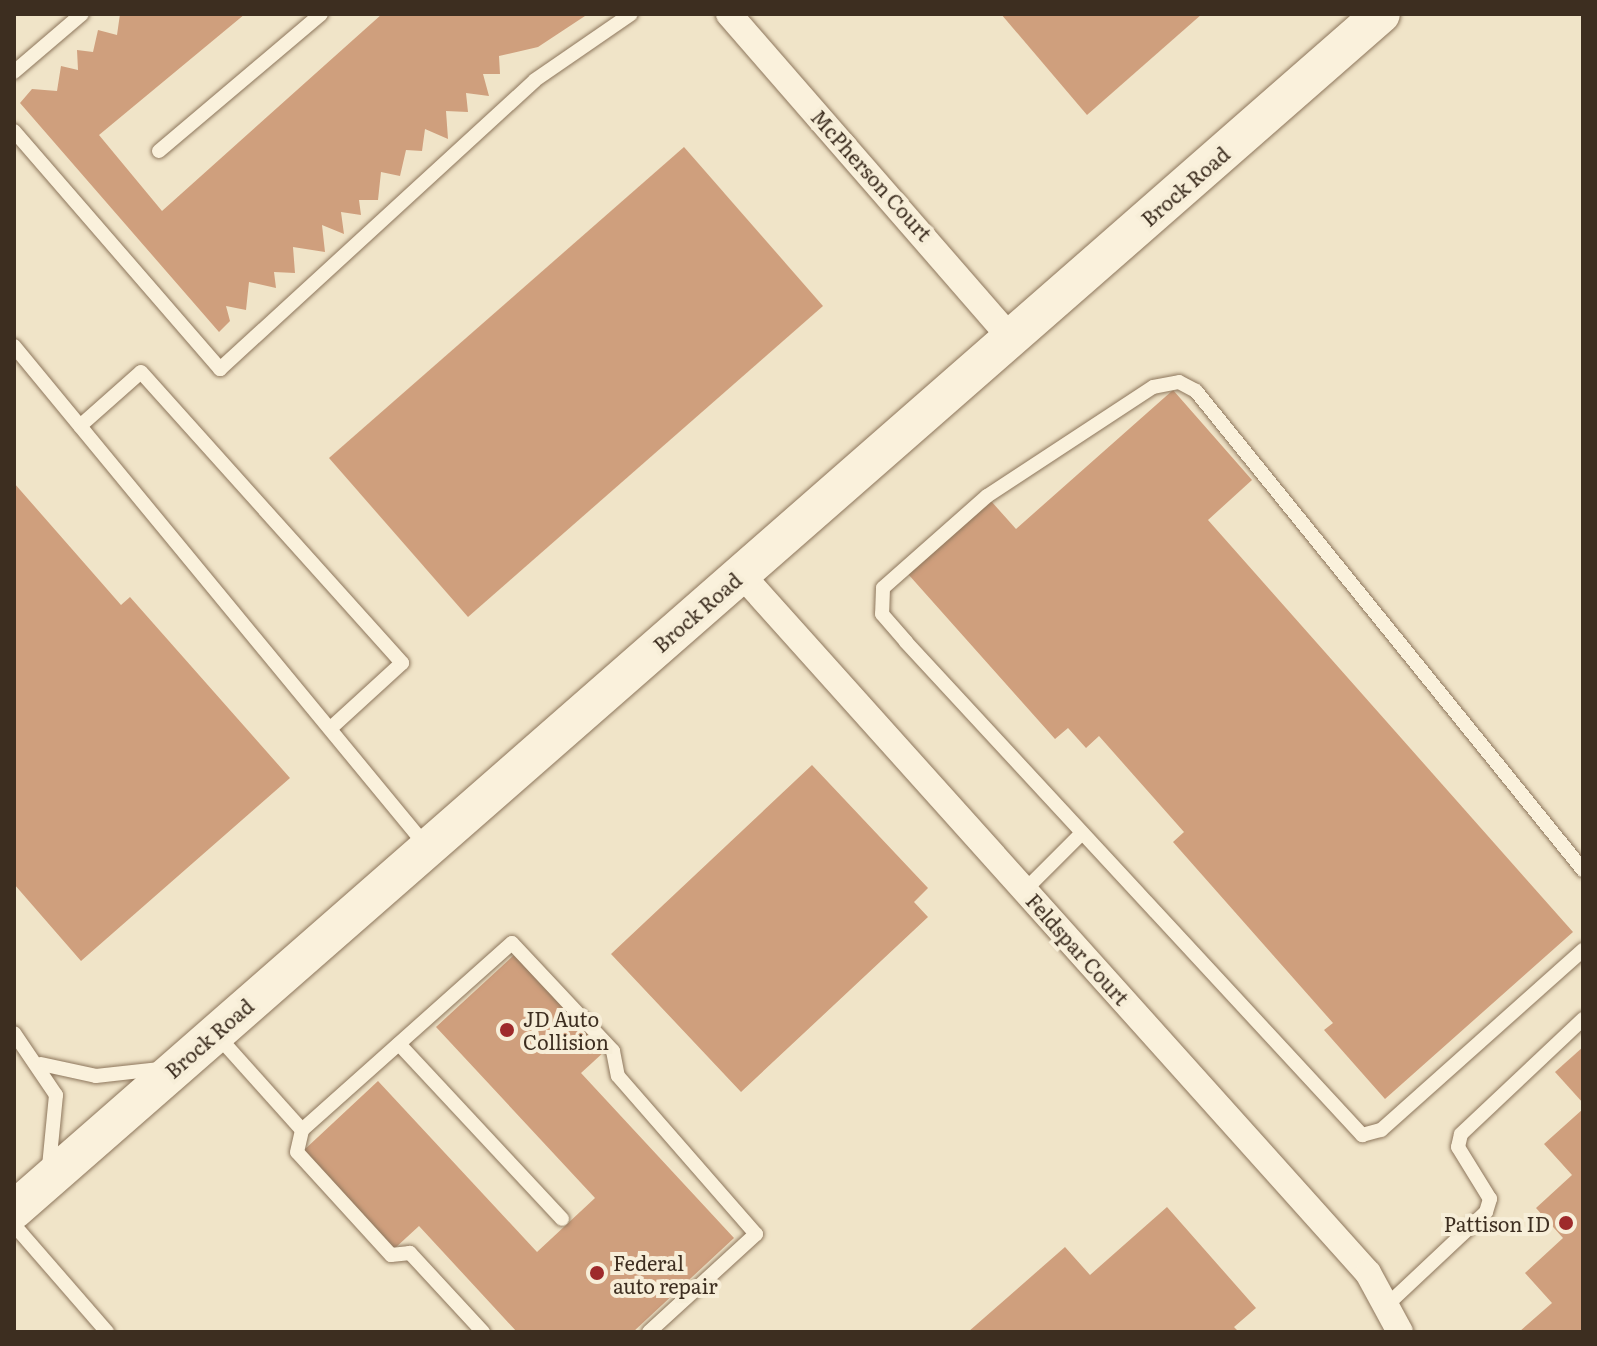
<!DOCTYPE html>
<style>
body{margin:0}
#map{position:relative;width:1597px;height:1346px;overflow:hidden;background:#f0e4c8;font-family:Literata,serif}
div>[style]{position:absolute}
.building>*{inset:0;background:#cf9f7d}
.roads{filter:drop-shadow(0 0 2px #8d765c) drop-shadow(0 0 2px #8d765c)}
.lane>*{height:14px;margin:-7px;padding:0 7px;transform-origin:7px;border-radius:7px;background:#faf1dc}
.street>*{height:26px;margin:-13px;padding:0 13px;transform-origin:13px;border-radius:13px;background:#faf1dc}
.secondary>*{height:38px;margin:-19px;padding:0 19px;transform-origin:19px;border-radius:19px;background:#faf1dc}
.dots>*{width:22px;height:22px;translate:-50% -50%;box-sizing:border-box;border:4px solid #f7eed8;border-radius:50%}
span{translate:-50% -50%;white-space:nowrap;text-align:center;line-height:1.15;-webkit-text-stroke:8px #f7eed8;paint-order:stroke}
.street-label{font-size:20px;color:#3d2e20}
.poi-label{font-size:20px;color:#3d2e20}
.left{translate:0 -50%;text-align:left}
.right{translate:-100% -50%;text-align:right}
.frame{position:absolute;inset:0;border:16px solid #3d2e20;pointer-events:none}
</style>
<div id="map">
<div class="building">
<i style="clip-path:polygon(120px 14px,245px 14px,99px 135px,162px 211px,382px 14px,588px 14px,538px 47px,499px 56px,500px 74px,483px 74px,489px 96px,466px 93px,468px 112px,446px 111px,448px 139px,425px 129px,422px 151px,406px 150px,400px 176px,381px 172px,378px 200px,359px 200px,361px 215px,341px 212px,344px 234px,322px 225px,325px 252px,293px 247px,295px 273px,274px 272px,276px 288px,249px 282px,246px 310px,226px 306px,230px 321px,219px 332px,20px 103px,32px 89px,57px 91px,61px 66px,78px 70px,77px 50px,93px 52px,98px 30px,117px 35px)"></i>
<i style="clip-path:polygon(1001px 14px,1202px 14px,1087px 115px)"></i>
<i style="clip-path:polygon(684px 147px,823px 306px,468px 617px,329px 458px)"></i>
<i style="clip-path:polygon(1173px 390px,1252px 480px,1208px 520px,1573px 932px,1385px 1099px,1324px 1030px,1333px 1023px,1173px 842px,1184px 832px,1099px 736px,1086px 748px,1068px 728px,1055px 739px,908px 574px,991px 501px,1016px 529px)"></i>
<i style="clip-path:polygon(14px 483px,121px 605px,130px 597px,290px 778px,81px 961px,14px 884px)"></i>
<i style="clip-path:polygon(812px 765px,928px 888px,914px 902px,928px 917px,741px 1092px,611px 954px)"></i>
<i style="clip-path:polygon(514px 955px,605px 1051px,581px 1073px,734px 1238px,633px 1332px,517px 1332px,419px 1226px,394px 1249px,303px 1151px,378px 1081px,537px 1252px,595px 1198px,436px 1027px)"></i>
<i style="clip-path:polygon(1583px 1047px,1583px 1103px,1555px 1072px)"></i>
<i style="clip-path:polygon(1583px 1109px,1583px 1332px,1519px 1332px,1552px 1303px,1525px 1273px,1563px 1238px,1536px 1208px,1572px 1175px,1544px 1144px)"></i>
<i style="clip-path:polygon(1167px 1207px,1256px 1308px,1234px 1327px,1239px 1332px,968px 1332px,1065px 1247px,1090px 1275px)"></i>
</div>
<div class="roads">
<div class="lane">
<i style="left:14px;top:72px;width:89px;rotate:-40.5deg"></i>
<i style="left:14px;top:131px;width:315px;rotate:49.1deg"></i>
<i style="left:220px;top:369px;width:427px;rotate:-42.5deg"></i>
<i style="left:535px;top:80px;width:116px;rotate:-34.5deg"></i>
<i style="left:159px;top:151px;width:212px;rotate:-40.2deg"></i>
<i style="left:14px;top:346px;width:649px;rotate:50.5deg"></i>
<i style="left:80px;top:426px;width:81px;rotate:-41.5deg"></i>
<i style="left:141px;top:372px;width:391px;rotate:48.1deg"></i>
<i style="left:402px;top:663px;width:93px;rotate:137.6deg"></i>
<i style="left:1583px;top:870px;width:616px;rotate:-128.94deg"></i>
<i style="left:1196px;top:391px;width:19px;rotate:-152deg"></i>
<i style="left:1179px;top:382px;width:26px;rotate:169deg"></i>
<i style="left:1153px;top:387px;width:199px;rotate:146.7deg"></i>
<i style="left:987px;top:496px;width:139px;rotate:138.5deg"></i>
<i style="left:883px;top:588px;width:26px;rotate:92deg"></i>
<i style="left:882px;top:614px;width:37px;rotate:49deg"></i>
<i style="left:906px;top:642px;width:672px;rotate:47.23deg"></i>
<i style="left:1362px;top:1135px;width:20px;rotate:-15deg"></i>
<i style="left:1381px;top:1130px;width:271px;rotate:-41.7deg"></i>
<i style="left:1025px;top:890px;width:76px;rotate:-45deg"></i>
<i style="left:14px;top:1033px;width:75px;rotate:55.9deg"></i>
<i style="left:56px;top:1095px;width:71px;rotate:95.6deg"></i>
<i style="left:215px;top:1033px;width:130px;rotate:48.1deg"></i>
<i style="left:399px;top:1044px;width:239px;rotate:47deg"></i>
<i style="left:41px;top:1064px;width:56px;rotate:12.3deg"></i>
<i style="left:96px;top:1076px;width:62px;rotate:-6.4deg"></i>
<i style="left:14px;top:1225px;width:142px;rotate:49deg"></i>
<i style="left:1387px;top:1305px;width:136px;rotate:-43.2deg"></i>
<i style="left:1486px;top:1212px;width:14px;rotate:-73deg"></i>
<i style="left:1490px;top:1199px;width:61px;rotate:-121.6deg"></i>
<i style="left:1458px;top:1147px;width:13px;rotate:-77deg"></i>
<i style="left:1461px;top:1134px;width:168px;rotate:-43.3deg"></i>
<i style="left:483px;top:1332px;width:108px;rotate:-132.7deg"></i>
<i style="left:410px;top:1253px;width:19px;rotate:174deg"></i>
<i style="left:391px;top:1255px;width:139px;rotate:-132.4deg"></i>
<i style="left:297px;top:1152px;width:23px;rotate:-77deg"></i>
<i style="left:302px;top:1130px;width:281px;rotate:-41.7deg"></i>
<i style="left:512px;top:943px;width:148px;rotate:46.9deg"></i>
<i style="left:613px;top:1051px;width:25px;rotate:79deg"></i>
<i style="left:618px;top:1076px;width:210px;rotate:48.9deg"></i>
<i style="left:756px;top:1234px;width:145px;rotate:137.5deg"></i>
</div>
<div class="street">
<i style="left:729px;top:14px;width:430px;rotate:49deg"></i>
<i style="left:741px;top:574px;width:939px;rotate:48.11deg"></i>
<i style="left:1368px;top:1273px;width:67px;rotate:61.5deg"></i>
</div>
<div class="secondary">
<i style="left:14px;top:1210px;width:1816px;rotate:-41.18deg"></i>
</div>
</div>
<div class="dots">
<i style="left:507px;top:1030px;background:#9e2a2b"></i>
<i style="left:1566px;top:1223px;background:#9e2a2b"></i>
<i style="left:597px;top:1273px;background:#9e2a2b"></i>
</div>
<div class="street-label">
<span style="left:872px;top:175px;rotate:48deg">McPherson Court</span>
<span style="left:1185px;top:186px;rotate:-41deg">Brock Road</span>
<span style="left:697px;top:612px;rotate:-41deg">Brock Road</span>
<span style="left:1078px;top:949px;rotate:48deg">Feldspar Court</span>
<span style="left:209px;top:1038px;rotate:-41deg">Brock Road</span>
</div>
<div class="poi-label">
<span class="left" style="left:523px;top:1030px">JD Auto<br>Collision</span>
<span class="right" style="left:1550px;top:1223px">Pattison ID</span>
<span class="left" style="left:613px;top:1274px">Federal<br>auto repair</span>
</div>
<div class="frame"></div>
</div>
